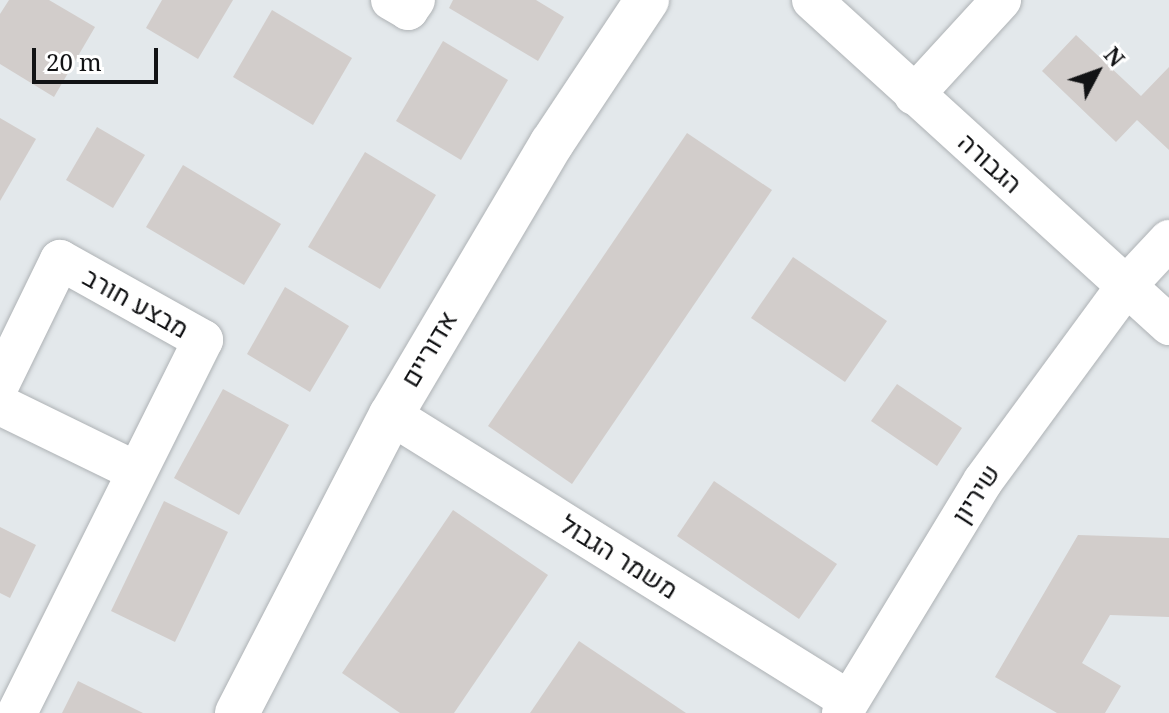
<!DOCTYPE html>
<meta charset="utf-8">
<style>
body{margin:0}
#map{position:relative;width:1169px;height:713px;overflow:hidden;background:#e3e8eb;font-family:"Noto Serif",Heebo,serif}
div>[style]{position:absolute}
.building>*{inset:0;background:#d2cdcb}
.roads{filter:drop-shadow(0 0 2px #aeb2b5) drop-shadow(0 0 2px #aeb2b5)}
.street>*{height:40px;margin:-20px;padding:0 20px;transform-origin:20px;border-radius:20px;background:#fff}
.secondary>*{height:44px;margin:-22px;padding:0 22px;transform-origin:22px;border-radius:22px;background:#fff}
span{translate:-50% -50%;white-space:nowrap;text-align:center;line-height:1.15;-webkit-text-stroke:7px #fff;paint-order:stroke}
.street-label{font-size:26px;color:#121315}
.north{position:absolute;left:1057px;top:32px;width:80px;height:80px;-webkit-text-stroke:6px #fff;paint-order:stroke;rotate:49deg;font-size:22px;font-weight:700;line-height:32px;text-align:center;color:#121315}
.north::after{content:'';display:block;margin:auto;width:28px;height:36px;background:#121315;clip-path:polygon(50% 0,100% 100%,50% 72%,0 100%)}
.scale{position:absolute;left:32px;top:48px;width:126px;height:36px;box-sizing:border-box;border:4px solid #121315;border-top:0;padding-left:10px;font-size:24px;line-height:28px;white-space:nowrap;color:#121315;-webkit-text-stroke:6px #fff;paint-order:stroke}
</style>
<div id="map">
<div class="building">
<i style="clip-path:polygon(9px 0,49px 0,95px 27px,54px 97px,0 64px,0 14px)"></i>
<i style="clip-path:polygon(162px 0,233px 0,198px 59px,146px 28px)"></i>
<i style="clip-path:polygon(453px 0,536px 0,564px 17px,538px 61px,449px 8px)"></i>
<i style="clip-path:polygon(272px 10px,352px 58px,313px 125px,233px 77px)"></i>
<i style="clip-path:polygon(1076px 35px,1141px 96px,1169px 67px,1169px 150px,1137px 120px,1116px 142px,1042px 71px)"></i>
<i style="clip-path:polygon(443px 41px,508px 80px,461px 160px,396px 121px)"></i>
<i style="clip-path:polygon(0 118px,36px 139px,0 201px)"></i>
<i style="clip-path:polygon(97px 127px,145px 155px,113px 208px,66px 180px)"></i>
<i style="clip-path:polygon(687px 133px,772px 190px,572px 484px,488px 426px)"></i>
<i style="clip-path:polygon(365px 152px,436px 195px,380px 289px,308px 247px)"></i>
<i style="clip-path:polygon(183px 165px,281px 224px,244px 285px,146px 227px)"></i>
<i style="clip-path:polygon(793px 257px,887px 321px,845px 382px,751px 318px)"></i>
<i style="clip-path:polygon(285px 287px,349px 326px,310px 392px,247px 354px)"></i>
<i style="clip-path:polygon(897px 384px,962px 428px,937px 466px,871px 421px)"></i>
<i style="clip-path:polygon(223px 389px,289px 425px,239px 515px,174px 478px)"></i>
<i style="clip-path:polygon(714px 481px,837px 564px,799px 619px,677px 536px)"></i>
<i style="clip-path:polygon(164px 501px,228px 532px,175px 642px,111px 611px)"></i>
<i style="clip-path:polygon(453px 510px,548px 575px,454px 713px,400px 713px,342px 673px)"></i>
<i style="clip-path:polygon(0 527px,36px 545px,10px 598px,0 593px)"></i>
<i style="clip-path:polygon(1078px 535px,1169px 538px,1169px 617px,1110px 615px,1082px 663px,1121px 686px,1105px 713px,1057px 713px,995px 677px)"></i>
<i style="clip-path:polygon(579px 641px,686px 713px,530px 713px)"></i>
<i style="clip-path:polygon(78px 681px,143px 713px,62px 713px)"></i>
</div>
<div class="roads">
<div class="street">
<i style="left:391px;top:0;width:20px;rotate:30deg"></i>
<i style="left:408px;top:10px;width:12px;rotate:-55deg"></i>
<i style="left:812px;top:0;width:483px;rotate:42.3deg"></i>
<i style="left:914px;top:95px;width:129px;rotate:-47.5deg"></i>
<i style="left:0;top:383px;width:137px;rotate:-64deg"></i>
<i style="left:60px;top:260px;width:164px;rotate:29.2deg"></i>
<i style="left:203px;top:340px;width:417px;rotate:116.5deg"></i>
<i style="left:0;top:405px;width:148px;rotate:26deg"></i>
<i style="left:391px;top:415px;width:539px;rotate:31.95deg"></i>
<i style="left:842px;top:713px;width:271px;rotate:-58.7deg"></i>
<i style="left:983px;top:481px;width:242px;rotate:-53.7deg"></i>
<i style="left:1126px;top:286px;width:63px;rotate:-46.9deg"></i>
</div>
<div class="secondary">
<i style="left:237px;top:713px;width:335px;rotate:-62.7deg"></i>
<i style="left:391px;top:415px;width:316px;rotate:-59.4deg"></i>
<i style="left:552px;top:143px;width:172px;rotate:-56.4deg"></i>
</div>
</div>
<div class="street-label">
<span style="left:990px;top:163px;rotate:42deg">הגבורה</span>
<span style="left:136px;top:303px;rotate:29deg">מבצע חורב</span>
<span style="left:429px;top:349px;rotate:-59deg">אדוריים</span>
<span style="left:976px;top:494px;rotate:-57deg">שיריון</span>
<span style="left:619px;top:557px;rotate:32deg">משמר הגבול</span>
</div>
<div class="north">N</div>
<div class="scale">20 m</div>
</div>
